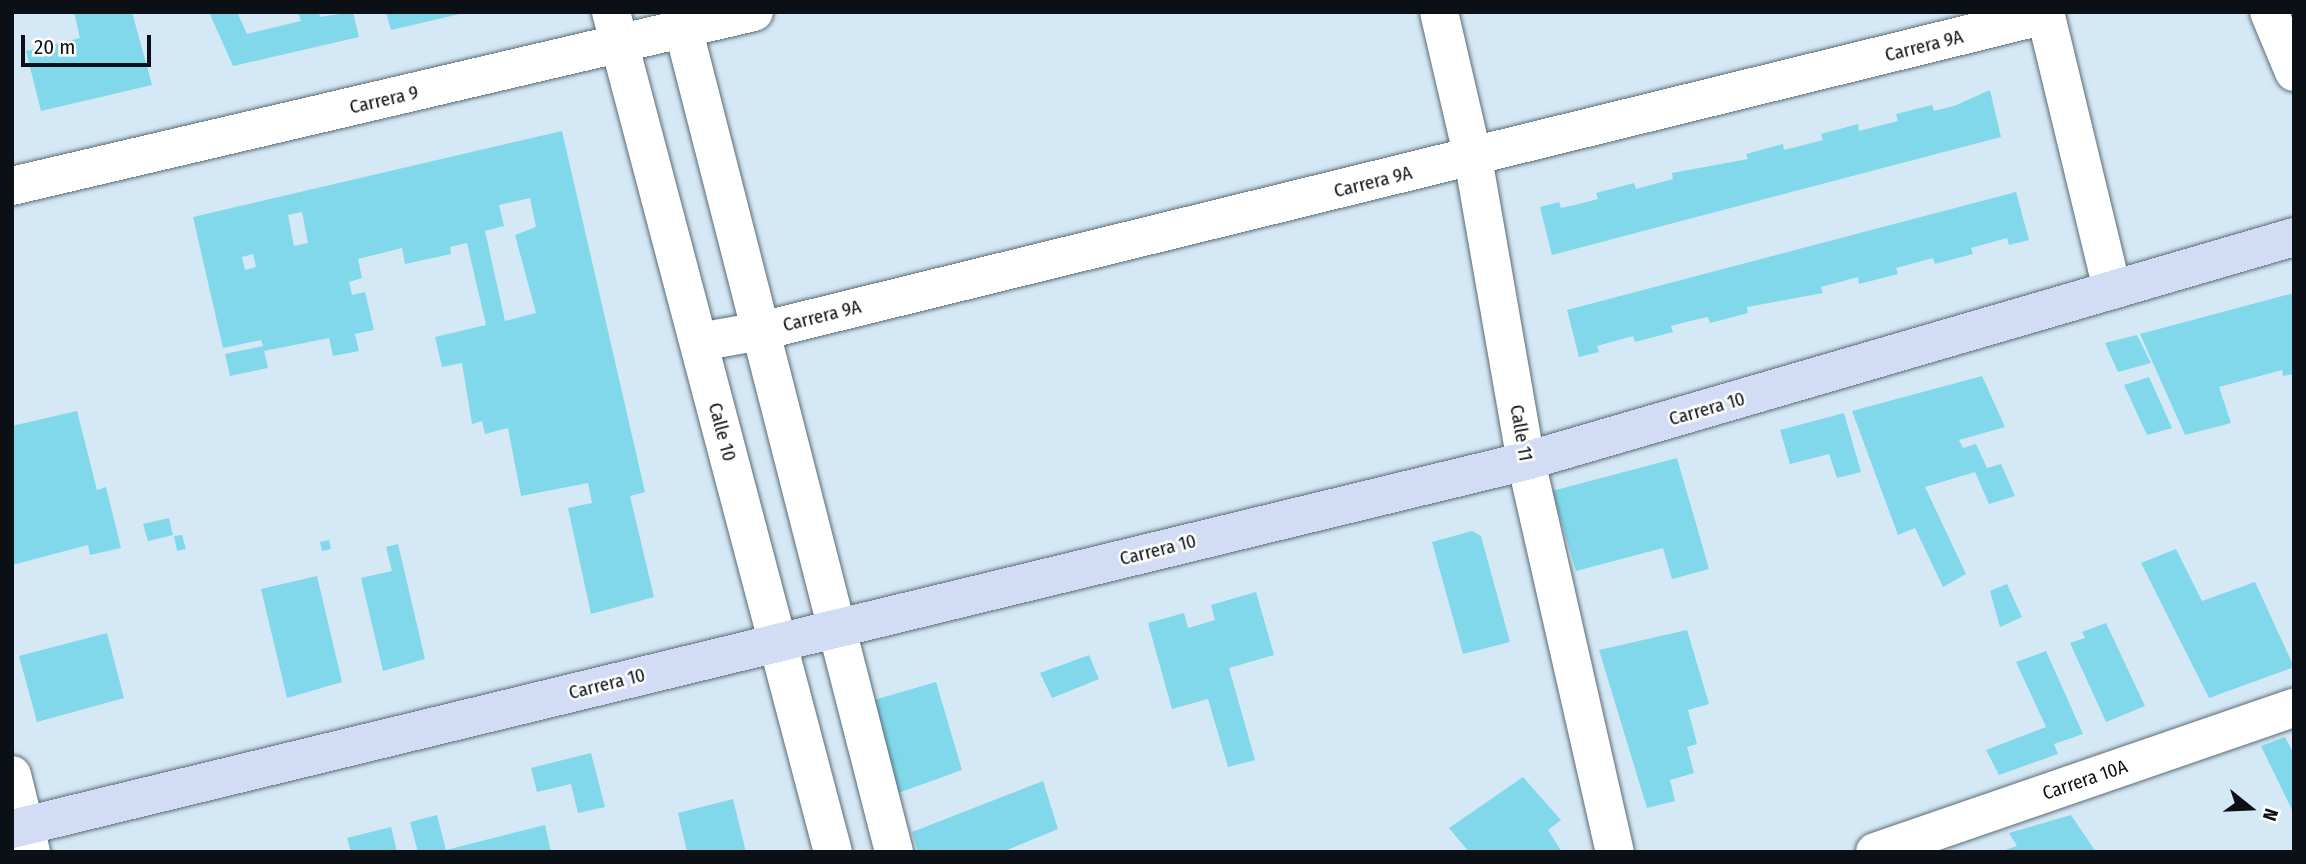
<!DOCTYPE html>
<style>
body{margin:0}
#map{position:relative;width:2306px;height:864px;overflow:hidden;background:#d5e8f5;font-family:"Fira Sans Condensed",sans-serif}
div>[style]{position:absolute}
.building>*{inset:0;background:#81d8eb}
.roads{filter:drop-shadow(0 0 2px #5b6b77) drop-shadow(0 0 2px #5b6b77)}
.street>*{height:38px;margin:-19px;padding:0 19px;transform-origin:19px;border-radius:19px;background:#fff}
.secondary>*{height:38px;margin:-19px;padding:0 19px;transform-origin:19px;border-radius:19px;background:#d2dcf5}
span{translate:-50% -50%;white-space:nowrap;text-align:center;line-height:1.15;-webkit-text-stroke:5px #fff;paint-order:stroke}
.street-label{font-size:19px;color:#0a1015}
.frame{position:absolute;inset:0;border:14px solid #0a1015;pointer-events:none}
.north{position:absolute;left:2215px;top:773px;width:70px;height:70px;-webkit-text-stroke:5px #fff;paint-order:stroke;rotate:108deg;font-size:19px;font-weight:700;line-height:28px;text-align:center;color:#0a1015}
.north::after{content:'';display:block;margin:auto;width:24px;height:32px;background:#0a1015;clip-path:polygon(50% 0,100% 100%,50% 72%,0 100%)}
.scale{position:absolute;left:21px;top:35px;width:130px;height:32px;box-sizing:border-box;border:4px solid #0a1015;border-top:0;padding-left:9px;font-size:21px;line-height:24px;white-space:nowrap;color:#0a1015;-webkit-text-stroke:5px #fff;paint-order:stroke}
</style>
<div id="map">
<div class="building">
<i style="clip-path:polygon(74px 12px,132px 12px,152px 85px,41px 111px,26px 51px,80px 38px)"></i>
<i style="clip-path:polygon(209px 12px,237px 12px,247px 34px,301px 21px,298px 12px,319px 12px,320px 17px,353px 12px,359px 37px,233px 66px)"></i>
<i style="clip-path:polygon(386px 12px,464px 12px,464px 13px,391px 30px)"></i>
<i style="clip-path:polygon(1990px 90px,2001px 137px,1552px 255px,1540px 207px,1559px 202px,1561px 208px,1579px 204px,1598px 199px,1596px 193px,1634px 183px,1636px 189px,1673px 179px,1672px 173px,1748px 159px,1746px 154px,1783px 144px,1784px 150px,1804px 145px,1823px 140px,1821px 134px,1858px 124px,1859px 131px,1898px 121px,1896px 114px,1932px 105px,1934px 111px,1954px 106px)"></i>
<i style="clip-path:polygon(evenodd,562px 131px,645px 492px,630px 496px,654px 597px,591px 614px,568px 508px,592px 503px,588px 483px,521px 496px,508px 428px,485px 434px,482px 421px,472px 424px,462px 363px,442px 367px,435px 337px,486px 325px,467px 243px,450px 247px,451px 254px,405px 264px,402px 248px,358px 259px,362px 278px,349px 282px,352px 295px,365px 292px,374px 330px,355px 334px,359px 351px,333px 356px,329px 338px,264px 351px,268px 368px,230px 376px,225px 354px,263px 346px,261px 340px,223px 348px,193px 217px,562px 131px,530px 198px,536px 227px,515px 235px,536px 313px,505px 321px,485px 231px,504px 226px,499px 205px,530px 198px,562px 131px,302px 212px,308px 243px,294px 246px,288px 215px,302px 212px,562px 131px,253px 254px,256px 267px,245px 270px,242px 257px,253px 254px)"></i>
<i style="clip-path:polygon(2016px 192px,2029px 240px,2009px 245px,2007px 238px,1971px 248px,1973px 254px,1935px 264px,1933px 258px,1896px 268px,1898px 274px,1859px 284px,1858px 277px,1821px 287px,1823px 293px,1747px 307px,1748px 313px,1710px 323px,1708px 317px,1690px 321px,1671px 326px,1673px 332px,1635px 342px,1633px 336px,1597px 346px,1599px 352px,1579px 357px,1567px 310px)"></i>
<i style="clip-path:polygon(2294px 293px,2294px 374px,2283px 376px,2282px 370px,2219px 387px,2231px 423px,2185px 435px,2140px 334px)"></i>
<i style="clip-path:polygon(2137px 335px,2151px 363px,2118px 372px,2105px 343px)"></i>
<i style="clip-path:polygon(1982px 376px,2005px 427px,1959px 440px,1963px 448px,1976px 444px,1987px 468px,2001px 464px,2015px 496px,1989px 504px,1975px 472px,1925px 487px,1966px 574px,1943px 587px,1915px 528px,1898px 535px,1852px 411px)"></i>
<i style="clip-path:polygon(2149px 377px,2172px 428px,2147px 435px,2124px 385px)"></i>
<i style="clip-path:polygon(77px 411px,97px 490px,106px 487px,121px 548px,90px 555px,88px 545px,12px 565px,12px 426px)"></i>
<i style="clip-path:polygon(1844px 413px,1861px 472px,1837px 478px,1829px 454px,1790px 464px,1780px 430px)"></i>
<i style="clip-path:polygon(1677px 458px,1709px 569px,1672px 579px,1663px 548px,1576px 571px,1552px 491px)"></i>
<i style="clip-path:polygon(169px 518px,173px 535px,148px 541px,143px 524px)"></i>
<i style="clip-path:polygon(1472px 531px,1481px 536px,1510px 642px,1463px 654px,1432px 542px)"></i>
<i style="clip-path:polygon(182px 535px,186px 549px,177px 551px,174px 536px)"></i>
<i style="clip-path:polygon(329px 540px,331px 549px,322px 551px,320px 542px)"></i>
<i style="clip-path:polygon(398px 544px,425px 659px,383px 671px,361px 578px,392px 571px,386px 547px)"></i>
<i style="clip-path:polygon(2176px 549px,2202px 601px,2255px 582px,2294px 667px,2209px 698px,2141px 563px)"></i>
<i style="clip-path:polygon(317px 576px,342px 682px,287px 698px,261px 589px)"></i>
<i style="clip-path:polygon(2007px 584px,2022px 617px,2000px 627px,1990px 591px)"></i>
<i style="clip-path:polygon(1256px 592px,1274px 655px,1229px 668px,1255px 760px,1228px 767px,1208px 699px,1172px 709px,1148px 623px,1184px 613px,1188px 628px,1215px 620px,1211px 605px)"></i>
<i style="clip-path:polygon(2106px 623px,2145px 706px,2106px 722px,2070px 643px,2085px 638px,2082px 632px)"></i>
<i style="clip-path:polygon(1687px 630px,1709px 704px,1688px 710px,1697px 744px,1687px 747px,1694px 773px,1670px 780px,1675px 801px,1647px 808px,1599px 650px)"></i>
<i style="clip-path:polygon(107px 633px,124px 698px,37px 722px,19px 656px)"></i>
<i style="clip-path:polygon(2046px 651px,2083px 734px,2054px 744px,2058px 754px,1999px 775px,1986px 750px,2046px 727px,2016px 662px)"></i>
<i style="clip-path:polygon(1089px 655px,1099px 679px,1052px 698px,1040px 673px)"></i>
<i style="clip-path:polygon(936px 682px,962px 770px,898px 793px,874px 700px)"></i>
<i style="clip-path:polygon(2285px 737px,2294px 754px,2292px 810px,2261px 746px)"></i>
<i style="clip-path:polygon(591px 753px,605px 807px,578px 813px,571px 784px,537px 792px,531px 768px)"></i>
<i style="clip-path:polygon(1523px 777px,1561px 820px,1548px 830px,1562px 852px,1469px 852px,1449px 828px)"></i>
<i style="clip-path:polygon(1043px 781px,1058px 829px,1002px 852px,918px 852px,912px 832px)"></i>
<i style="clip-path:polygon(733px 799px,746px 852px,687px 852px,678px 813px)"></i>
<i style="clip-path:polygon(437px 815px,446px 850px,545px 825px,551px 852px,418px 852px,410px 822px)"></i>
<i style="clip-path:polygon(2071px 815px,2096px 852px,1999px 852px,2017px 846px,2009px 833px)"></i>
<i style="clip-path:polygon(391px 827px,397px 852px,351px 852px,347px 838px)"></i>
</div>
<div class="roads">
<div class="street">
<i style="left:611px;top:12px;width:869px;rotate:75.2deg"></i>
<i style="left:679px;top:12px;width:867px;rotate:75.64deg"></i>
<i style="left:1439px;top:12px;width:150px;rotate:76.9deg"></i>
<i style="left:1473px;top:158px;width:308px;rotate:80.1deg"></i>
<i style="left:1526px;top:461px;width:401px;rotate:77.2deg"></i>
<i style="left:2045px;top:12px;width:286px;rotate:76.4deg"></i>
<i style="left:2269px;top:12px;width:65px;rotate:67.4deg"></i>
<i style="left:12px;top:186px;width:762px;rotate:-13.2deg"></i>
<i style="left:699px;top:342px;width:63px;rotate:-10.1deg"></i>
<i style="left:761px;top:331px;width:1323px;rotate:-13.82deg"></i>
<i style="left:12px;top:775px;width:79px;rotate:76.1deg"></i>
<i style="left:1875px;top:852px;width:443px;rotate:-19deg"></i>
</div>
<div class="secondary">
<i style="left:12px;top:829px;width:1558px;rotate:-13.66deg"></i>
<i style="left:1526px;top:461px;width:800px;rotate:-16.26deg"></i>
</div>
</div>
<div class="street-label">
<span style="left:1924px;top:46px;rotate:-14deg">Carrera 9A</span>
<span style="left:384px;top:100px;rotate:-13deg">Carrera 9</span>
<span style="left:1373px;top:182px;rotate:-14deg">Carrera 9A</span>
<span style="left:822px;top:316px;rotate:-14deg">Carrera 9A</span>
<span style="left:1707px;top:409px;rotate:-16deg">Carrera 10</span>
<span style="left:722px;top:432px;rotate:75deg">Calle 10</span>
<span style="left:1521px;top:433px;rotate:80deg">Calle 11</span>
<span style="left:1158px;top:550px;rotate:-14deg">Carrera 10</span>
<span style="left:607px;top:684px;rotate:-14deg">Carrera 10</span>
<span style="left:2085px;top:780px;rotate:-19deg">Carrera 10A</span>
</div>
<div class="frame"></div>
<div class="north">N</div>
<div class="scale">20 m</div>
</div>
